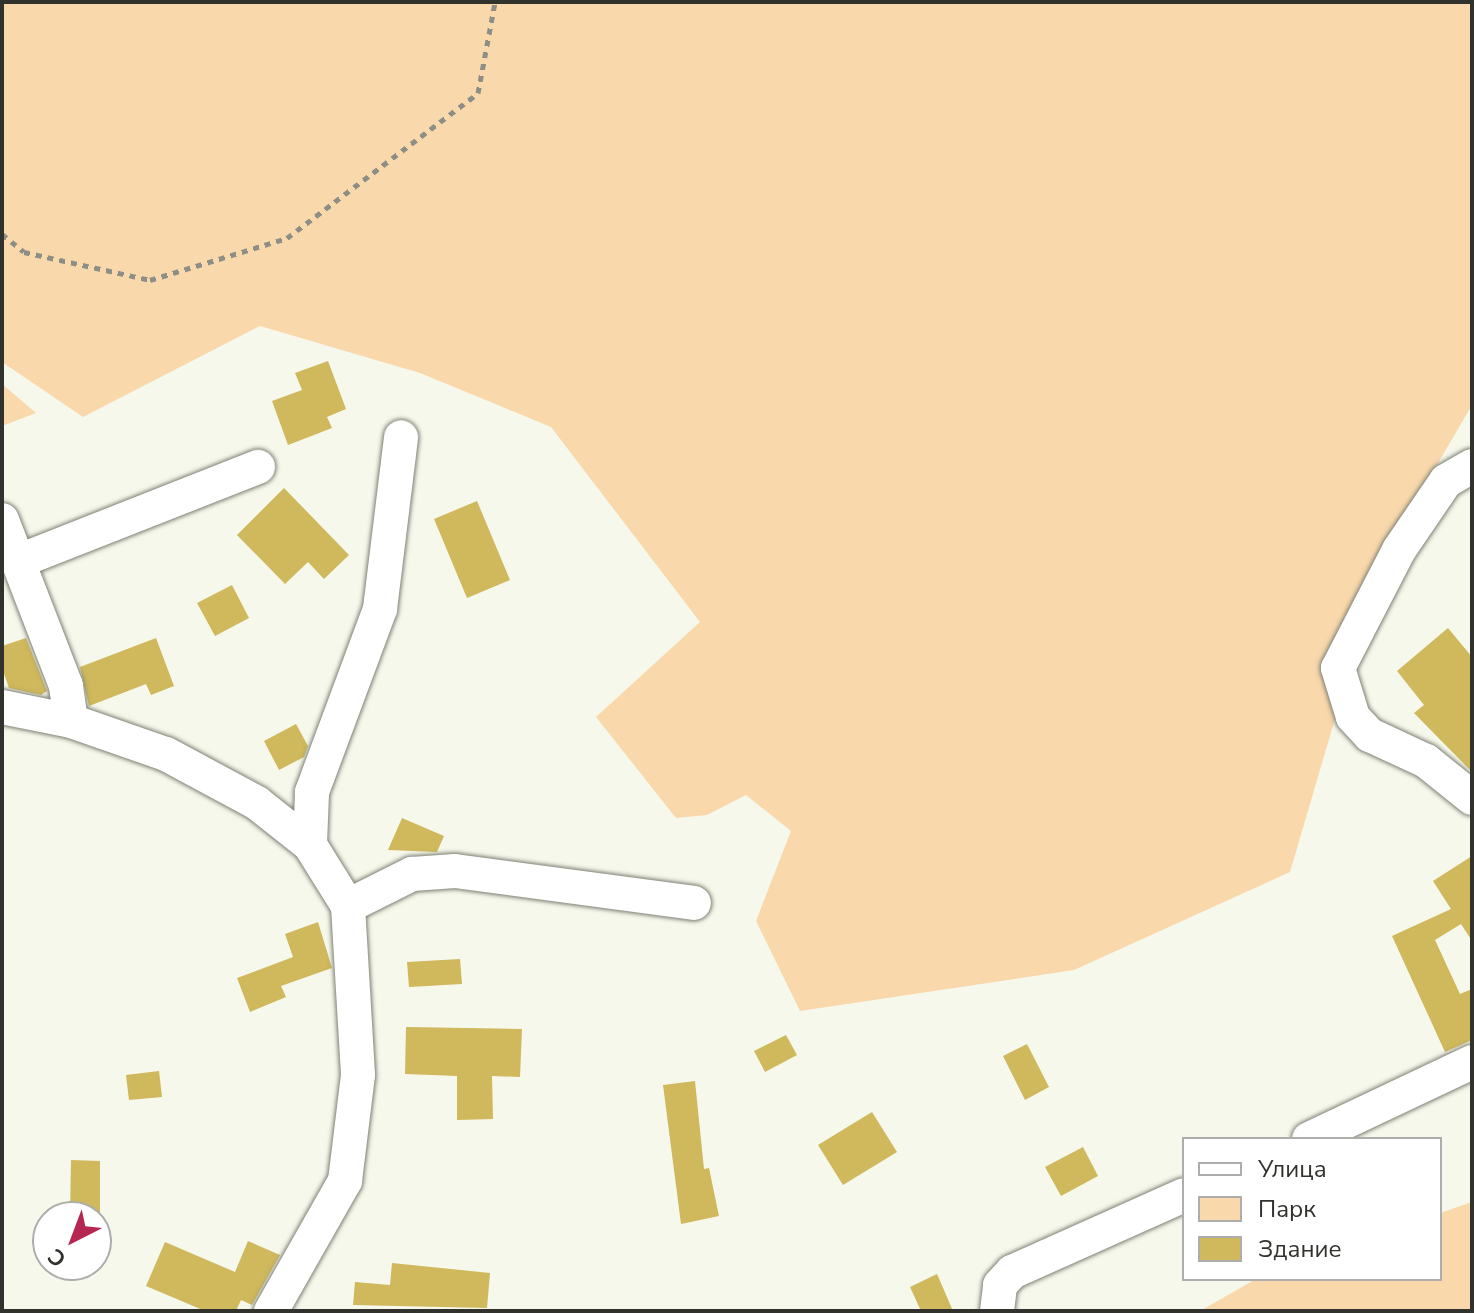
<!DOCTYPE html>
<meta charset="utf-8">
<style>
body{margin:0}
#map{position:relative;width:1474px;height:1313px;overflow:hidden;background:#f6f8eb;font-family:"Nunito Sans",sans-serif}
div>[style]{position:absolute}
.green>*{inset:0;background:#f9d8ac}
.building>*{inset:0;background:#d0b85c}
.path>*{height:5px;margin-top:-2.5px;transform-origin:0;background:repeating-linear-gradient(90deg,#8d8e85 0 6px,transparent 0 12px)}
.roads{filter:drop-shadow(0 0 2px #7e8175) drop-shadow(0 0 2px #7e8175)}
.minor>*{height:34px;margin:-17px;padding:0 17px;transform-origin:17px;border-radius:17px;background:#fff}
span{translate:-50% -50%;white-space:nowrap;text-align:center;line-height:1.15;-webkit-text-stroke:6px #fff;paint-order:stroke}
.frame{position:absolute;inset:0;border:4px solid #31322d;pointer-events:none}
.legend{position:absolute;left:1182px;top:1137px;width:260px;height:144px;box-sizing:border-box;background:#fff;border:2px solid #adadab;margin:0;padding:10px 14px;list-style:none;font-size:24px;color:#31322d}
.legend li{display:flex;align-items:center;gap:16px;height:40px}
.legend b{width:40px;border:2px solid #adadab}
.north{position:absolute;left:32px;top:1201px;width:80px;height:80px;box-sizing:border-box;background:#fff;border:2px solid #adadab;border-radius:50%;rotate:222deg;font-size:22px;font-weight:700;line-height:32px;text-align:center;color:#31322d}
.north::after{content:'';display:block;margin:auto;width:28px;height:36px;background:#b62650;clip-path:polygon(50% 0,100% 100%,50% 72%,0 100%)}
</style>
<div id="map">
<div class="green">
<i style="clip-path:polygon(2px 2px,1472px 2px,1472px 405px,1382px 559px,1290px 872px,1074px 970px,800px 1011px,756px 921px,791px 831px,746px 795px,707px 815px,676px 818px,596px 717px,700px 622px,551px 427px,420px 373px,260px 326px,83px 417px,2px 362px)"></i>
<i style="clip-path:polygon(2px 384px,36px 413px,2px 426px)"></i>
<i style="clip-path:polygon(1472px 1202px,1472px 1311px,1200px 1311px,1256px 1279px,1440px 1279px,1440px 1213px)"></i>
</div>
<div class="building">
<i style="clip-path:polygon(328px 361px,346px 409px,327px 417px,332px 428px,288px 445px,272px 401px,302px 390px,295px 373px)"></i>
<i style="clip-path:polygon(284px 488px,349px 555px,324px 579px,308px 562px,285px 584px,237px 535px)"></i>
<i style="clip-path:polygon(477px 501px,510px 580px,467px 598px,434px 519px)"></i>
<i style="clip-path:polygon(232px 585px,249px 618px,215px 636px,197px 603px)"></i>
<i style="clip-path:polygon(1448px 628px,1472px 657px,1472px 772px,1414px 713px,1424px 705px,1397px 671px)"></i>
<i style="clip-path:polygon(26px 638px,47px 691px,41px 695px,9px 688px,2px 668px,2px 646px)"></i>
<i style="clip-path:polygon(156px 638px,174px 686px,151px 695px,146px 684px,89px 706px,80px 667px)"></i>
<i style="clip-path:polygon(296px 724px,308px 746px,304px 757px,279px 770px,264px 741px)"></i>
<i style="clip-path:polygon(402px 818px,444px 836px,437px 852px,388px 850px)"></i>
<i style="clip-path:polygon(1472px 856px,1472px 941px,1461px 924px,1435px 940px,1460px 994px,1472px 989px,1472px 1040px,1445px 1052px,1392px 936px,1451px 909px,1433px 881px)"></i>
<i style="clip-path:polygon(318px 922px,332px 968px,281px 986px,286px 997px,250px 1012px,237px 978px,293px 957px,285px 934px)"></i>
<i style="clip-path:polygon(460px 959px,462px 984px,409px 987px,407px 962px)"></i>
<i style="clip-path:polygon(406px 1027px,522px 1029px,520px 1077px,492px 1076px,493px 1119px,457px 1120px,457px 1076px,405px 1074px)"></i>
<i style="clip-path:polygon(786px 1035px,797px 1055px,765px 1072px,754px 1051px)"></i>
<i style="clip-path:polygon(1027px 1044px,1049px 1087px,1025px 1100px,1003px 1056px)"></i>
<i style="clip-path:polygon(159px 1071px,162px 1097px,129px 1100px,126px 1075px)"></i>
<i style="clip-path:polygon(695px 1081px,704px 1169px,709px 1168px,719px 1216px,681px 1224px,663px 1085px)"></i>
<i style="clip-path:polygon(872px 1112px,897px 1152px,843px 1185px,818px 1145px)"></i>
<i style="clip-path:polygon(1083px 1147px,1098px 1176px,1061px 1196px,1045px 1167px)"></i>
<i style="clip-path:polygon(71px 1160px,100px 1161px,100px 1217px,70px 1217px)"></i>
<i style="clip-path:polygon(248px 1241px,280px 1255px,252px 1305px,241px 1300px,236px 1311px,205px 1311px,146px 1286px,165px 1242px,235px 1272px)"></i>
<i style="clip-path:polygon(392px 1263px,490px 1273px,487px 1308px,353px 1305px,355px 1282px,390px 1285px)"></i>
<i style="clip-path:polygon(937px 1274px,953px 1311px,921px 1311px,910px 1287px)"></i>
</div>
<div class="path">
<i style="left:2px;top:234px;width:28px;rotate:39deg"></i>
<i style="left:24px;top:252px;width:129px;rotate:12.5deg"></i>
<i style="left:150px;top:280px;width:143px;rotate:-17deg"></i>
<i style="left:287px;top:238px;width:240px;rotate:-37.2deg"></i>
<i style="left:478px;top:93px;width:93px;rotate:-79.4deg"></i>
</div>
<div class="roads">
<div class="minor">
<i style="left:1472px;top:466px;width:30px;rotate:150deg"></i>
<i style="left:1446px;top:481px;width:83px;rotate:124.3deg"></i>
<i style="left:1399px;top:550px;width:133px;rotate:117.3deg"></i>
<i style="left:1338px;top:668px;width:51px;rotate:73deg"></i>
<i style="left:1353px;top:717px;width:25px;rotate:47deg"></i>
<i style="left:1370px;top:735px;width:62px;rotate:24.9deg"></i>
<i style="left:1426px;top:761px;width:59px;rotate:38.8deg"></i>
<i style="left:2px;top:520px;width:178px;rotate:68.9deg"></i>
<i style="left:66px;top:686px;width:35px;rotate:82deg"></i>
<i style="left:19px;top:561px;width:257px;rotate:-21.5deg"></i>
<i style="left:2px;top:707px;width:70px;rotate:11.5deg"></i>
<i style="left:71px;top:721px;width:101px;rotate:19.2deg"></i>
<i style="left:166px;top:754px;width:103px;rotate:28.3deg"></i>
<i style="left:257px;top:803px;width:68px;rotate:38.4deg"></i>
<i style="left:310px;top:845px;width:72px;rotate:58.1deg"></i>
<i style="left:348px;top:906px;width:169px;rotate:86.6deg"></i>
<i style="left:358px;top:1075px;width:107px;rotate:97deg"></i>
<i style="left:345px;top:1181px;width:150px;rotate:119.6deg"></i>
<i style="left:310px;top:845px;width:53px;rotate:-87.8deg"></i>
<i style="left:312px;top:792px;width:195px;rotate:-69.6deg"></i>
<i style="left:380px;top:609px;width:173px;rotate:-83deg"></i>
<i style="left:348px;top:906px;width:72px;rotate:-26.6deg"></i>
<i style="left:412px;top:874px;width:43px;rotate:-4deg"></i>
<i style="left:455px;top:871px;width:241px;rotate:7.6deg"></i>
<i style="left:1309px;top:1139px;width:180px;rotate:-25.3deg"></i>
<i style="left:997px;top:1311px;width:26px;rotate:-83deg"></i>
<i style="left:1000px;top:1285px;width:18px;rotate:-47deg"></i>
<i style="left:1012px;top:1272px;width:188px;rotate:-24.1deg"></i>
</div>
</div>
<div class="frame"></div>
<ul class="legend">
<li><b style="height:10px;background:#fff"></b>Улица</li>
<li><b style="height:22px;background:#f9d8ac"></b>Парк</li>
<li><b style="height:22px;background:#d0b85c"></b>Здание</li>
</ul>
<div class="north">С</div>
</div>
